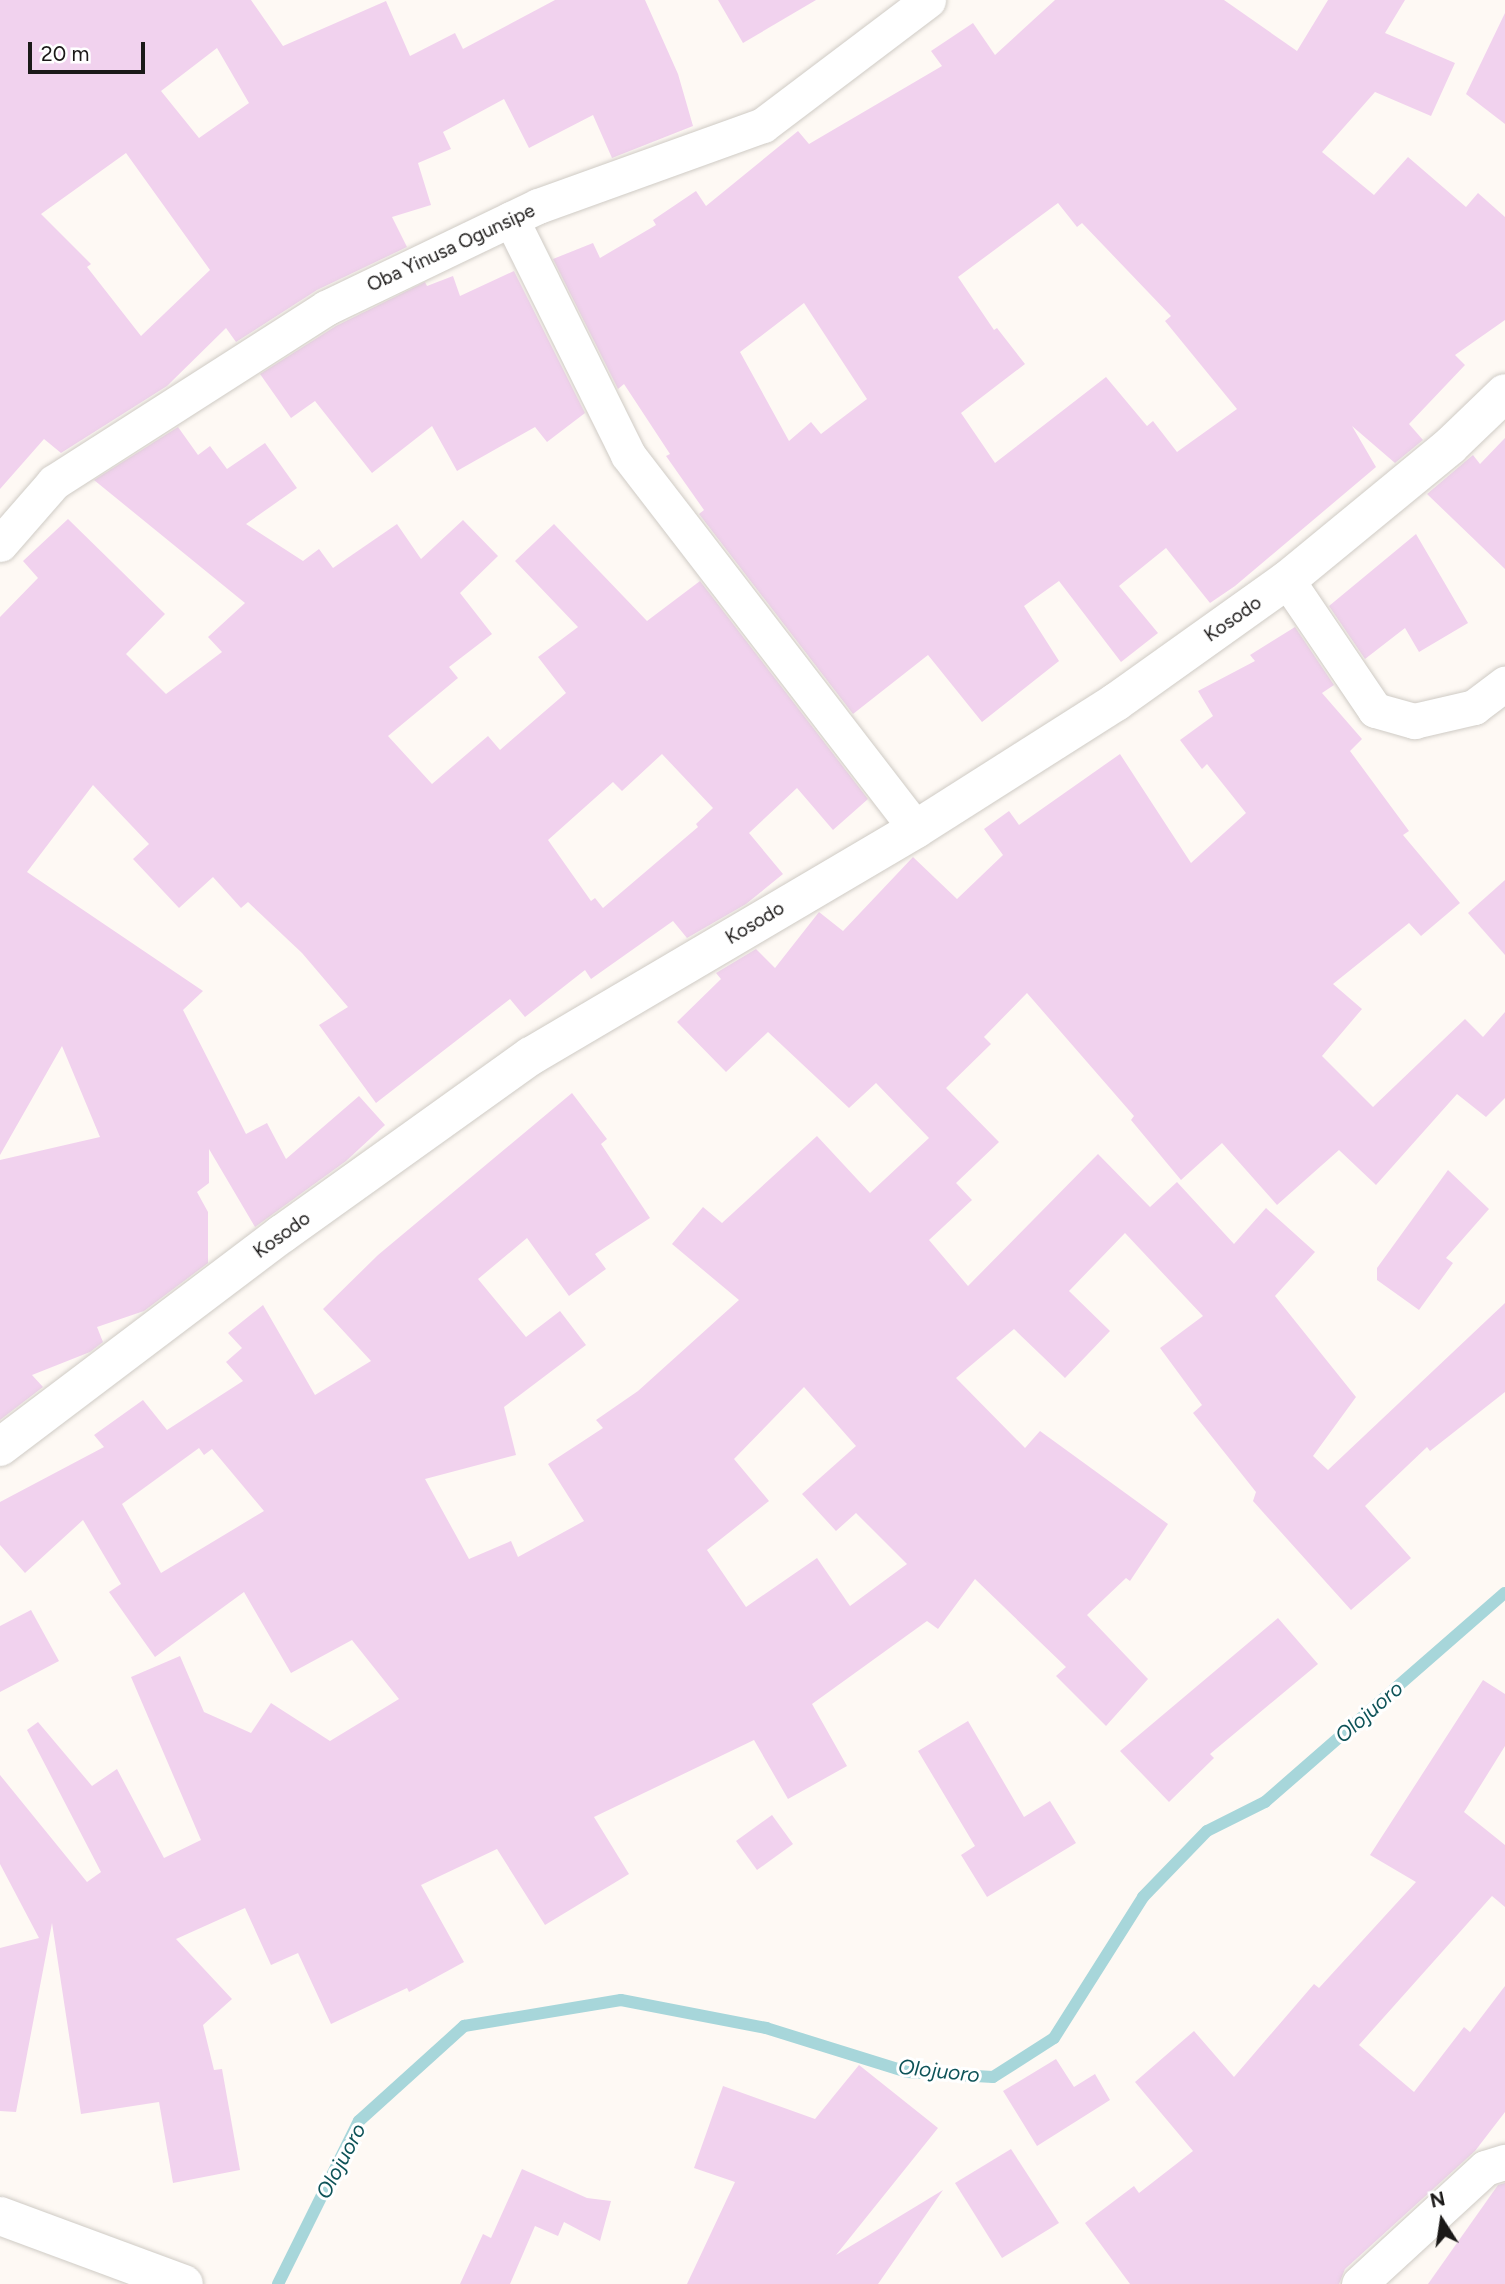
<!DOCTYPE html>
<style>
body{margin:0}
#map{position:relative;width:1505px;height:2284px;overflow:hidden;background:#fef9f4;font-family:Figtree,sans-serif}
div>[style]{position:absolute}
.stream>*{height:12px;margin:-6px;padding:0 6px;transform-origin:6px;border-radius:6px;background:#a7d6da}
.building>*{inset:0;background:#f1d2ee}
.roads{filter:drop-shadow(0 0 2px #cfcbc5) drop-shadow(0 0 2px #cfcbc5)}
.street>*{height:35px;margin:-17.5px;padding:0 17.5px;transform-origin:17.5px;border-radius:17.5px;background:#fff}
.secondary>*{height:38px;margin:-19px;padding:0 19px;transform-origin:19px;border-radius:19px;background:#fff}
span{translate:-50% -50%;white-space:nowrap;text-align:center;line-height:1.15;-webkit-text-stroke:6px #fff;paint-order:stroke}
.street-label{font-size:19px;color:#1b1918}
.water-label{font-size:21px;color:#0e5358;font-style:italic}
.north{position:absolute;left:1407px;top:2186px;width:70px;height:70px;-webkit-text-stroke:5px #fff;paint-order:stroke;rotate:348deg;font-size:19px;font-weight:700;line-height:28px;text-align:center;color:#1b1918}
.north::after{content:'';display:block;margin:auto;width:24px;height:32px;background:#1b1918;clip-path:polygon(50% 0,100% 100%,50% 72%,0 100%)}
.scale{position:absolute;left:28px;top:42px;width:117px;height:32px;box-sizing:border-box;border:4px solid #1b1918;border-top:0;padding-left:9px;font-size:21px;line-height:24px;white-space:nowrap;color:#1b1918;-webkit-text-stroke:5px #fff;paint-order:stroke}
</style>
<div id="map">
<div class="stream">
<i style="left:278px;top:2284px;width:182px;rotate:-63.6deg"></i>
<i style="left:359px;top:2121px;width:142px;rotate:-42.1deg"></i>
<i style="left:464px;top:2026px;width:159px;rotate:-9.4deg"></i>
<i style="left:621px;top:2000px;width:148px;rotate:10.9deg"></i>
<i style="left:766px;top:2028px;width:148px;rotate:17.3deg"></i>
<i style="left:907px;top:2072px;width:86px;rotate:3.3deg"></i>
<i style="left:993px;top:2077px;width:72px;rotate:-32.6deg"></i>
<i style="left:1054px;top:2038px;width:167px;rotate:-57.7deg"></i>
<i style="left:1143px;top:1897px;width:92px;rotate:-45.9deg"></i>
<i style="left:1207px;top:1831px;width:65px;rotate:-26.6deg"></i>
<i style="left:1265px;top:1802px;width:318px;rotate:-41.1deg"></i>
</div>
<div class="building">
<i style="clip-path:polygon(evenodd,0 0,251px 0,283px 46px,386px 1px,410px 56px,455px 33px,463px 49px,555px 0,645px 0,678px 74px,693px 126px,612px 158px,593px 115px,529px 148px,504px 99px,443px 132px,451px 149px,418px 163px,431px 205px,392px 217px,407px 247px,317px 290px,236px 342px,226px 328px,167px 386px,61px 453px,44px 439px,0 489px,0 0,217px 48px,249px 103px,199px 138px,161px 91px,217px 48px,0 0,126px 153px,210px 270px,141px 336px,87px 267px,91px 264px,41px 214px,126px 153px)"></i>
<i style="clip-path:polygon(718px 0,816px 0,743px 43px)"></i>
<i style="clip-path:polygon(evenodd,1055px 0,1224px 0,1297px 51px,1328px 0,1405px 0,1385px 33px,1455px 63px,1431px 116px,1375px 92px,1322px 152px,1374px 195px,1408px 157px,1466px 207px,1478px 193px,1505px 217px,1505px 320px,1455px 355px,1465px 365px,1409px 424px,1423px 440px,1395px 463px,1352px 426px,1376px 467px,1235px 586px,1210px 603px,1166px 548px,1119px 586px,1158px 633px,1121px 662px,1059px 581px,1024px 606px,1059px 661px,982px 722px,928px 655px,853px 714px,699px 514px,704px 510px,666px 456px,670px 454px,624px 384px,618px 389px,553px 259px,593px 243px,600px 258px,656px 225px,653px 220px,696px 191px,706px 206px,798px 131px,809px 144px,942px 66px,931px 51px,973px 23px,995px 55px,1055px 0,1058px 203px,1077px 227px,1082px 223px,1171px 316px,1165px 321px,1237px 409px,1177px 452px,1153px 421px,1147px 426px,1106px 377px,995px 463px,961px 413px,1025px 364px,997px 328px,994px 330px,958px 277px,1058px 203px,1055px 0,804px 303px,867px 399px,821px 434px,811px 422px,789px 441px,740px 352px,804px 303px)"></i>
<i style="clip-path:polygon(1505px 13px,1505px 124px,1466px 94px)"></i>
<i style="clip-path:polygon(514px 271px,585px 413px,547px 442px,535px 427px,457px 471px,432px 426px,372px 473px,315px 401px,291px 418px,260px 374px,336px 326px,425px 282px,427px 286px,453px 276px,460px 296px)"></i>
<i style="clip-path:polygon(evenodd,178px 427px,198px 455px,210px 446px,227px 469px,265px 443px,297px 488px,246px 524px,303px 561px,319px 549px,333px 568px,397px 524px,421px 559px,463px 520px,498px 556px,460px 593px,492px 634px,449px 667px,458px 678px,388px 736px,432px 784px,488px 736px,500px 750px,566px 693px,538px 657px,578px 627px,515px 561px,554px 524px,647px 621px,700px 581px,868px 799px,833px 830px,797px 788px,749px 833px,783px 874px,746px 904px,687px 938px,673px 921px,591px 979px,585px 970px,525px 1017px,510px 999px,376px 1103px,319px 1025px,348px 1007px,302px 953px,248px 902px,241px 908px,213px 877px,179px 908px,133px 859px,149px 844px,93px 785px,27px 872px,203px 991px,183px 1010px,246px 1134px,267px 1123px,286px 1159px,359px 1096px,385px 1125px,346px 1161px,255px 1227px,209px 1149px,209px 1183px,197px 1192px,208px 1212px,208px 1263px,144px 1311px,97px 1327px,103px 1342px,90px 1352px,32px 1375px,43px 1387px,0 1420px,0 1160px,100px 1137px,62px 1046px,0 1155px,0 617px,38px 578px,23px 561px,68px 519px,165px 614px,126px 654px,166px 694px,222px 652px,208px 637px,245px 603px,94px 480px,178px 427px,662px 754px,713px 808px,696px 824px,698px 827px,603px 908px,595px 898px,591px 901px,548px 840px,613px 782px,622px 791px,662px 754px)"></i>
<i style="clip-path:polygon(1505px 438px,1505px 569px,1427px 494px,1473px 455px,1480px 464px)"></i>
<i style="clip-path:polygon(1416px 534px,1468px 623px,1419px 652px,1405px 628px,1365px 659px,1329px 606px)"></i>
<i style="clip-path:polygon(evenodd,1295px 627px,1334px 685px,1322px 693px,1362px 739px,1350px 751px,1409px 831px,1403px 835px,1460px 903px,1421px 936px,1409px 923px,1333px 984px,1362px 1009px,1322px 1056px,1373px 1107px,1465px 1019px,1483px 1037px,1505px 1012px,1505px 1098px,1486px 1117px,1457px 1094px,1376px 1185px,1339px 1150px,1277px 1205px,1222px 1143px,1181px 1180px,1131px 1120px,1134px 1116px,1027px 993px,984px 1037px,991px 1044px,946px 1088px,999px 1142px,956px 1183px,972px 1200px,929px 1240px,968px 1286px,1098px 1154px,1150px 1207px,1177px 1182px,1234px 1244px,1266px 1208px,1315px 1252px,1275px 1296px,1356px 1397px,1313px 1456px,1328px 1470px,1505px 1303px,1505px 1392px,1430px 1451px,1427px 1447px,1365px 1506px,1411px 1558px,1351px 1610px,1253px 1501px,1256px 1492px,1193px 1413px,1202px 1405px,1160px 1348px,1203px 1316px,1125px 1233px,1069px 1291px,1110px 1331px,1065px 1378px,1014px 1329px,956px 1378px,1025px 1448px,1040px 1431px,1168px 1524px,1130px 1581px,1126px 1578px,1087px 1615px,1148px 1679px,1106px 1726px,1056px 1676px,1066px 1667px,975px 1579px,938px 1629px,927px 1621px,812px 1704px,847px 1766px,788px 1799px,754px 1740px,594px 1817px,629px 1874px,545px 1925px,497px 1849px,421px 1885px,464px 1962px,409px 1992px,407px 1988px,331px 2024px,298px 1953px,271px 1965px,245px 1908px,176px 1939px,232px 1999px,203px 2025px,214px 2070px,222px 2069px,240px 2170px,173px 2183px,159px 2102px,81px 2114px,52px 1923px,16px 2112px,0 2111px,0 1948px,39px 1938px,0 1864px,0 1775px,87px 1882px,101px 1872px,27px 1730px,38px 1722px,92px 1786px,117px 1769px,164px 1858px,201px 1840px,131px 1677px,180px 1656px,204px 1712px,251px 1733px,271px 1703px,330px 1741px,399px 1699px,352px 1640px,291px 1673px,244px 1592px,155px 1657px,109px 1592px,121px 1584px,83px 1520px,25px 1573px,0 1545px,0 1502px,104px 1447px,94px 1435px,143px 1400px,167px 1430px,243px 1381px,226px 1362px,242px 1348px,228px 1333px,263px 1305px,315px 1395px,371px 1361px,323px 1309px,378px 1255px,572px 1093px,607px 1139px,601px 1144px,650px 1218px,595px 1254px,606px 1269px,569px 1296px,527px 1238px,478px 1279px,526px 1337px,560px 1311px,586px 1345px,504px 1407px,516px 1455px,425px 1479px,469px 1559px,511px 1541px,518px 1557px,584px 1521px,548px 1464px,603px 1428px,596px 1420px,638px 1391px,739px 1300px,672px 1244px,703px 1207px,722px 1223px,817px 1136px,870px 1193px,929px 1138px,876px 1083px,849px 1108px,768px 1032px,726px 1072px,677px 1022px,721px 979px,716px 973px,756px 949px,775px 968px,819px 912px,843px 931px,913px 857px,957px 899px,1003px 855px,984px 829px,1009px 811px,1019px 825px,1120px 754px,1191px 863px,1246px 813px,1207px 764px,1202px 769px,1180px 740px,1213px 716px,1198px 691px,1255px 661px,1250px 655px,1295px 627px,804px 1387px,856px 1446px,802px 1494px,836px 1531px,856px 1513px,907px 1564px,850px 1606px,817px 1558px,746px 1607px,707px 1550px,769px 1501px,734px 1459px,804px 1387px,1295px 627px,199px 1448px,204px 1455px,212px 1449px,264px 1511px,161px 1573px,122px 1504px,199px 1448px)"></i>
<i style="clip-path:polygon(1505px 880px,1505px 955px,1468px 913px)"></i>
<i style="clip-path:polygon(1448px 1170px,1489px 1209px,1446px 1258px,1453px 1263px,1419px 1310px,1377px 1280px,1377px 1268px)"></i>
<i style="clip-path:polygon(31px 1610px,59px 1661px,0 1692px,0 1626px)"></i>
<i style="clip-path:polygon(1278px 1618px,1318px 1664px,1210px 1754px,1214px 1758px,1169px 1802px,1120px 1751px)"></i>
<i style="clip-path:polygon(1483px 1680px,1505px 1694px,1505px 1746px,1464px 1812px,1505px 1845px,1505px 1907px,1492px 1896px,1359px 2045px,1414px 2092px,1464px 2027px,1470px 2032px,1505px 1986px,1505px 2112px,1475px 2151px,1345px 2269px,1339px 2284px,1130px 2284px,1085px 2223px,1134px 2186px,1139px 2193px,1193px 2151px,1135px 2082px,1194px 2031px,1234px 2077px,1314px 1984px,1319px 1988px,1416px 1882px,1370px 1855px)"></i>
<i style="clip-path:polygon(968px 1721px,1024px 1817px,1050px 1801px,1076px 1843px,987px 1897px,961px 1855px,975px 1846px,918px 1751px)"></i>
<i style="clip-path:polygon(772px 1815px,793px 1844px,757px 1870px,736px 1841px)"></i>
<i style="clip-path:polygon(1056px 2059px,1074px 2087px,1095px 2074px,1110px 2100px,1037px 2146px,1003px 2091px)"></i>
<i style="clip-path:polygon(859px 2065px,938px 2128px,836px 2255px,943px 2190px,878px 2284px,687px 2284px,735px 2182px,694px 2168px,723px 2086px,815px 2119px)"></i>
<i style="clip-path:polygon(1011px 2149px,1059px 2223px,1002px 2258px,955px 2183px)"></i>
<i style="clip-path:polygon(522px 2169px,587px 2198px,611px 2201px,600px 2241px,564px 2222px,558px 2236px,535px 2226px,510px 2284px,460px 2284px,483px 2234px,491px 2238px)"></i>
<i style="clip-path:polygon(1505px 2183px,1505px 2284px,1428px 2284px,1498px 2185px)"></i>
</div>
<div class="roads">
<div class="street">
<i style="left:511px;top:219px;width:263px;rotate:63.6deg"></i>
<i style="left:628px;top:455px;width:472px;rotate:52.4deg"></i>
<i style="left:0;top:544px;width:82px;rotate:-48.9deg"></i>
<i style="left:54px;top:482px;width:323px;rotate:-32.6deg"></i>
<i style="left:326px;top:308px;width:235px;rotate:-25.7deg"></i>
<i style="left:538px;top:206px;width:239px;rotate:-19.8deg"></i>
<i style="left:763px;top:125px;width:207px;rotate:-37.1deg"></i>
<i style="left:1287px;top:580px;width:157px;rotate:55.9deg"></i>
<i style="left:1375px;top:710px;width:41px;rotate:15.8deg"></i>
<i style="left:1414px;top:721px;width:62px;rotate:-13.1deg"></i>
<i style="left:1474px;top:707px;width:39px;rotate:-37deg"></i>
<i style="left:1359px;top:2284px;width:171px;rotate:-42.6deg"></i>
<i style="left:1485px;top:2168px;width:21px;rotate:-17deg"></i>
</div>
<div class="secondary">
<i style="left:0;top:1447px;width:353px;rotate:-37.1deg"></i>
<i style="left:282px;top:1234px;width:306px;rotate:-35.6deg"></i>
<i style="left:531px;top:1056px;width:447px;rotate:-30.5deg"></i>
<i style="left:916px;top:829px;width:237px;rotate:-32.4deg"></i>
<i style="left:1116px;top:702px;width:210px;rotate:-35.5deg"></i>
<i style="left:1287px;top:580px;width:211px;rotate:-39.4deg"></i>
<i style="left:1450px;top:446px;width:76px;rotate:-43.9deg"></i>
<i style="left:0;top:2216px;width:196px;rotate:20.3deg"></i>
</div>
</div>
<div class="street-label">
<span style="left:451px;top:248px;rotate:-25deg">Oba Yinusa Ogunsipe</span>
<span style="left:1233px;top:619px;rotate:-35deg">Kosodo</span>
<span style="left:755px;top:923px;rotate:-31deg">Kosodo</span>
<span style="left:282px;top:1235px;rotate:-36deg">Kosodo</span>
</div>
<div class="water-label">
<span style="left:1369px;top:1712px;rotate:-41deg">Olojuoro</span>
<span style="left:939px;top:2071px;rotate:6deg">Olojuoro</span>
<span style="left:341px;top:2161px;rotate:-62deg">Olojuoro</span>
</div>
<div class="north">N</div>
<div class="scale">20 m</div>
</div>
